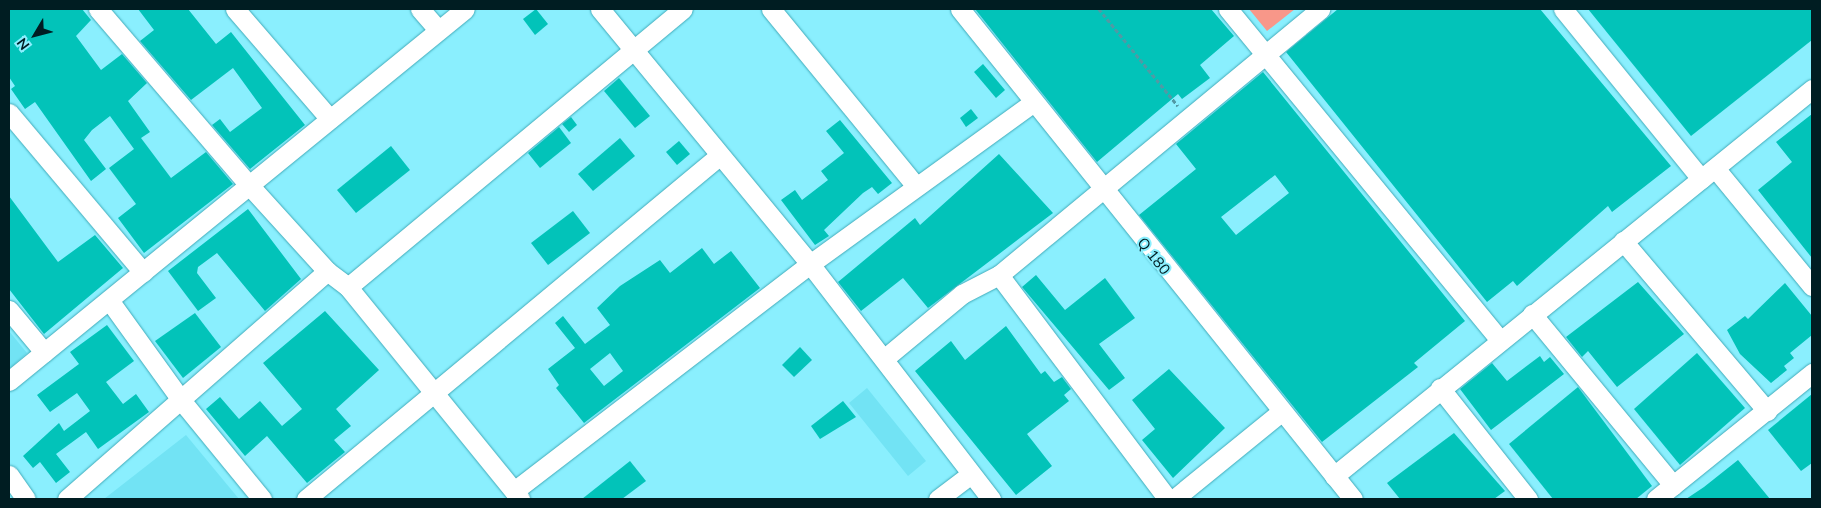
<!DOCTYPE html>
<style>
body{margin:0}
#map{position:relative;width:1821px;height:508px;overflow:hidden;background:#8aeffe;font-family:Mulish,sans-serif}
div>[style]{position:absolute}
.built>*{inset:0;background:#72e3f4}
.green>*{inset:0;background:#f89789}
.building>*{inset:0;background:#02c3b9}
.path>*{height:2.5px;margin-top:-1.25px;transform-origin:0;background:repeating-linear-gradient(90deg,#5299a4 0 4px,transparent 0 6.5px)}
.roads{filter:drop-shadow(0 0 1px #41aab9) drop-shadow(0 0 1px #41aab9)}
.minor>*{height:19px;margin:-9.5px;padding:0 9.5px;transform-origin:9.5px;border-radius:9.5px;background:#fff}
span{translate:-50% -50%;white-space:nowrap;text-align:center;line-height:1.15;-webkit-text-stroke:4px #8aeffe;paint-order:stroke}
.street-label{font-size:15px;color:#001d22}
.frame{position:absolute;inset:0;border:10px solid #001d22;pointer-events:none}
.north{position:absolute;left:10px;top:10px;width:50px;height:50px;-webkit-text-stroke:4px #8aeffe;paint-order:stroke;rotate:233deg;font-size:14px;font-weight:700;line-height:20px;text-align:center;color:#001d22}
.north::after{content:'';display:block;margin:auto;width:18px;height:22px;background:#001d22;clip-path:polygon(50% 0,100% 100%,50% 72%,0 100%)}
</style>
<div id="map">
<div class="built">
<i style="clip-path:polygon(9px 331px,27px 353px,9px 369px)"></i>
<i style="clip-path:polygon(867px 388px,926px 461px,908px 476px,849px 403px)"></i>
<i style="clip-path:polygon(186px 435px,239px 499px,104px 499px)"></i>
</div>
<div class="green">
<i style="clip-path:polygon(1249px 9px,1295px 9px,1267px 31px)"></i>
</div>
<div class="building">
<i style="clip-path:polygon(9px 9px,82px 9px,91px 20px,76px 36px,101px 70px,122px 54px,147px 83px,128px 101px,150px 132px,141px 138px,171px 178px,206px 152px,233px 184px,144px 253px,118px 218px,136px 204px,109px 168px,134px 149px,110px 116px,92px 130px,84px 140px,106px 169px,91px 181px,35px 102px,25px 109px,11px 89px,15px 86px,9px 77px)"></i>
<i style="clip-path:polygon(138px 9px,188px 9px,216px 44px,231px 32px,305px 125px,250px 169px,212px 125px,220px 119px,230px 132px,262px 108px,233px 68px,191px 100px,140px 41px,154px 30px)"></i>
<i style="clip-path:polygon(536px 9px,548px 24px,535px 35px,523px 19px)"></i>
<i style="clip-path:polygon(975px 9px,1211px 9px,1234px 36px,1200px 65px,1210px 78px,1182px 99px,1178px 94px,1097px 162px)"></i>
<i style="clip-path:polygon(1338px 9px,1540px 9px,1671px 166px,1612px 212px,1608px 206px,1517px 286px,1513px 281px,1487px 302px,1286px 52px)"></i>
<i style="clip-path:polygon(1588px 9px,1812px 9px,1812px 40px,1691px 136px)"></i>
<i style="clip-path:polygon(983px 64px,1005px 90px,996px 98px,974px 72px)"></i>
<i style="clip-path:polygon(evenodd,1263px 72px,1465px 321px,1414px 363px,1418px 367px,1322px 442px,1139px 215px,1196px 169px,1176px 144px,1263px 72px,1275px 175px,1289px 193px,1236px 235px,1221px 217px,1275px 175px)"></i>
<i style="clip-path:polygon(619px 78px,650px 116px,635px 128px,604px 91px)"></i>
<i style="clip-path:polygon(971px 109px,978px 118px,966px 127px,960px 118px)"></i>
<i style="clip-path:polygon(1812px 114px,1812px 258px,1758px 190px,1792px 162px,1776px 142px)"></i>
<i style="clip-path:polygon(571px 117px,577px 125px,569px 132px,562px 124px)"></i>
<i style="clip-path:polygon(840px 120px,892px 183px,878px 194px,872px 187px,863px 193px,824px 230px,829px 236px,815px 245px,781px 200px,795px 190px,802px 200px,828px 180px,821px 171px,844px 153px,826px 131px)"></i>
<i style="clip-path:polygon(559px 127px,571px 143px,540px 168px,528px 153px)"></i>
<i style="clip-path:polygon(620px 138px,635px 156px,593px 191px,578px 174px)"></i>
<i style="clip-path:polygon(679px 141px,690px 154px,677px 165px,666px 152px)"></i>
<i style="clip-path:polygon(391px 146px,410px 170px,356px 213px,337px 190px)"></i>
<i style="clip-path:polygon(999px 154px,1053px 213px,928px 308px,903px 278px,861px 311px,838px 282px,915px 218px,920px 225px)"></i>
<i style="clip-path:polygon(9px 196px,58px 262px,95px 235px,123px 268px,44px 334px,9px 289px)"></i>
<i style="clip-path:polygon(248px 209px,301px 279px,265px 311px,217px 253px,198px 267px,197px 273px,216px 298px,198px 311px,168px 271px)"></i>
<i style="clip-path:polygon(573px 211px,590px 233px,548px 265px,531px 243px)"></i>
<i style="clip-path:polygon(evenodd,702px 248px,714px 264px,731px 251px,760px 288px,584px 423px,556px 388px,559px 385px,548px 369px,575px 348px,555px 323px,563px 316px,585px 344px,610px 325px,597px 308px,620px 286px,660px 260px,670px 273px,702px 248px,610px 353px,623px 371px,604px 386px,590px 369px,610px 353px)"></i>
<i style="clip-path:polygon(1036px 275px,1065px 310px,1105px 278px,1135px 318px,1099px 344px,1125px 378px,1109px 390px,1022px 287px)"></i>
<i style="clip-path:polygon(1638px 282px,1684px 334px,1617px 387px,1588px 351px,1582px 357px,1566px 337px)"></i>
<i style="clip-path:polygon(1785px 283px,1812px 316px,1812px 335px,1790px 353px,1794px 358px,1784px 366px,1787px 370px,1771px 383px,1740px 354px,1727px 330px,1745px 316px,1748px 319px)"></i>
<i style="clip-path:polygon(325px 311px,379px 370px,336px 409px,351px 426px,334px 440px,345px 452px,307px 483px,267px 436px,245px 456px,206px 409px,220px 397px,239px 419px,260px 401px,282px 426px,302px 409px,263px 363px)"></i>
<i style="clip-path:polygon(195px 313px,221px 347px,183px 378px,155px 341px)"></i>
<i style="clip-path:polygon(107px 325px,134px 361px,106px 382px,123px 404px,136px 394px,149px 412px,98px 449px,86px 432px,56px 454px,70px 472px,56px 483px,40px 462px,33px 468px,23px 456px,59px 423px,64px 431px,90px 411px,77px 393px,50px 412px,37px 395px,79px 364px,70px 352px)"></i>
<i style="clip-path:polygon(1006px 326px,1041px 374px,1045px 371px,1054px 382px,1062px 377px,1071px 389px,1064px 395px,1069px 401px,1027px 434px,1052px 466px,1016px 495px,915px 371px,951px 341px,965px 360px)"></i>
<i style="clip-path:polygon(800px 347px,812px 360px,794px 377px,782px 365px)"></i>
<i style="clip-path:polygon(1697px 353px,1745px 408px,1680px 465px,1634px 409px)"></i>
<i style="clip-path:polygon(1540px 356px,1544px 362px,1550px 357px,1564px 374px,1491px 430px,1460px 389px,1492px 363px,1507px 381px)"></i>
<i style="clip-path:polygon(1169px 369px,1225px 428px,1173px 478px,1142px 440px,1155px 429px,1132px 400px)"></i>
<i style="clip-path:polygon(1578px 387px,1652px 486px,1636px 499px,1553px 499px,1509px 444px)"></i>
<i style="clip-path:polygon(1812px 394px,1812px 463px,1801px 471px,1768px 430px)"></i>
<i style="clip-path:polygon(843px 401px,856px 417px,820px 439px,811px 426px)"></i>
<i style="clip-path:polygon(1454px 433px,1505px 491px,1494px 499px,1400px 499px,1387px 483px)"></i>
<i style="clip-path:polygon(1738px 460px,1770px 499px,1686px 499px,1704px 487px)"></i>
<i style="clip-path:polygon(630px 461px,646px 481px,622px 499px,582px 499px)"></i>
</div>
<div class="path">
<i style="left:1099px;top:9px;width:125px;rotate:50.8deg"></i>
</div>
<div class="roads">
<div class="minor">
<i style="left:98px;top:9px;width:232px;rotate:49.4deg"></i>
<i style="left:249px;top:185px;width:116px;rotate:47.8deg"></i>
<i style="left:327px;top:271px;width:26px;rotate:37deg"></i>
<i style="left:348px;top:287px;width:273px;rotate:50.9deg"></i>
<i style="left:235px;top:9px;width:145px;rotate:49.2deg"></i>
<i style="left:420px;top:9px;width:28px;rotate:49deg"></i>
<i style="left:600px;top:9px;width:330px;rotate:50.5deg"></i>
<i style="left:810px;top:264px;width:297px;rotate:52.4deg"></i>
<i style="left:771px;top:9px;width:229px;rotate:50.7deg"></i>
<i style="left:960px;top:9px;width:628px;rotate:51.27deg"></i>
<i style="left:1228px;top:9px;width:428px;rotate:50.6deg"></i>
<i style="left:1563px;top:9px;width:219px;rotate:50.9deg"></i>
<i style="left:9px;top:113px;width:208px;rotate:49.9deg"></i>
<i style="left:1715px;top:168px;width:153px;rotate:50.6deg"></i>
<i style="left:1623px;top:241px;width:223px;rotate:49.7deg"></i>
<i style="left:999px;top:275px;width:281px;rotate:53deg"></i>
<i style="left:348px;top:287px;width:435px;rotate:-39.7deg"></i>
<i style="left:109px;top:300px;width:123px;rotate:54.2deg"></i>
<i style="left:181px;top:400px;width:128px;rotate:50.7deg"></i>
<i style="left:9px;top:310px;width:55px;rotate:50.2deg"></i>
<i style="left:1532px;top:314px;width:222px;rotate:50.5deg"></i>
<i style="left:885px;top:358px;width:100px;rotate:-39.7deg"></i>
<i style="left:962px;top:294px;width:42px;rotate:-27.2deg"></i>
<i style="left:999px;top:275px;width:417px;rotate:-39.6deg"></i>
<i style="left:9px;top:381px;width:588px;rotate:-39.21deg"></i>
<i style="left:1440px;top:388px;width:142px;rotate:51.6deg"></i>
<i style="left:9px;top:475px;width:29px;rotate:55deg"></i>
<i style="left:1334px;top:476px;width:615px;rotate:-38.99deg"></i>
<i style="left:514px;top:491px;width:373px;rotate:-37.5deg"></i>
<i style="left:810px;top:264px;width:276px;rotate:-35.9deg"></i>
<i style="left:67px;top:499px;width:346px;rotate:-41.2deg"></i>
<i style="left:306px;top:499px;width:537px;rotate:-39.71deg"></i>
<i style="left:938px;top:499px;width:41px;rotate:-37.1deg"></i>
<i style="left:1174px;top:499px;width:138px;rotate:-39.1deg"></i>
<i style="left:1656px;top:499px;width:201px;rotate:-38.9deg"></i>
</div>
</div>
<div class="street-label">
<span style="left:1154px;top:256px;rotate:51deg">Q 180</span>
</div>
<div class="frame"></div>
<div class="north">N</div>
</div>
